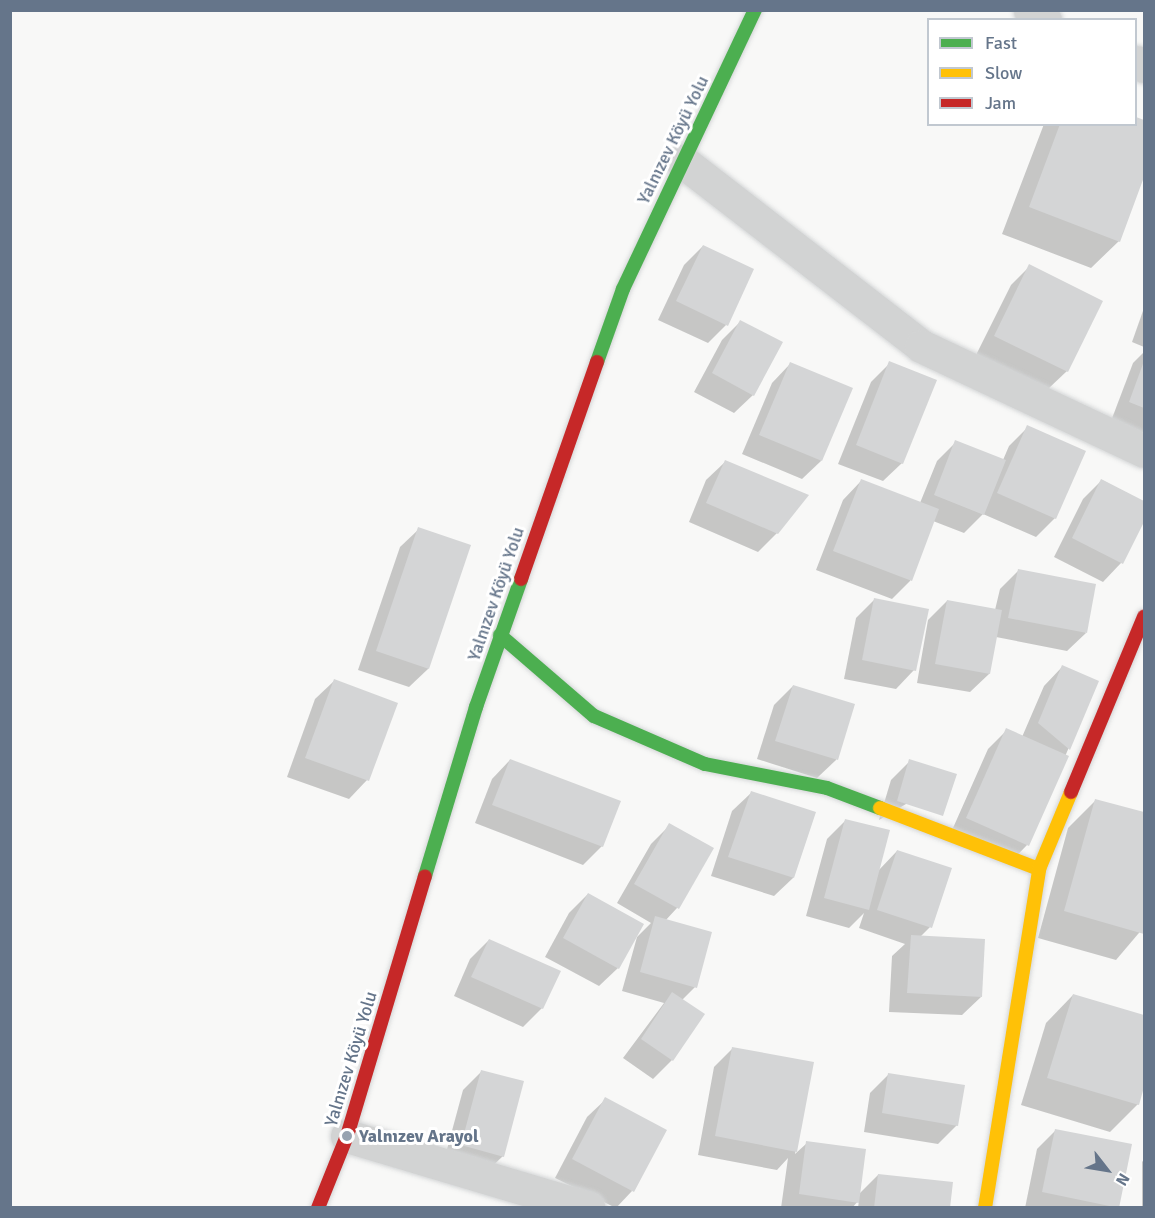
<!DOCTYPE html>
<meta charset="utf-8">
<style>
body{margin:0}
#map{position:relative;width:1155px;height:1218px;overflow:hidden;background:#f8f8f7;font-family:Signika,sans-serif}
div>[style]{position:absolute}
.shadow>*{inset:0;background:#0003}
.building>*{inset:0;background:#d4d5d6}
.roads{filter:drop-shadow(0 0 2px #d4d6d7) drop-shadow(0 0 2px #d4d6d7)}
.street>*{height:33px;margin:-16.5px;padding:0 16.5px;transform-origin:16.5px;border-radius:16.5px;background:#d2d3d3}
.fast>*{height:14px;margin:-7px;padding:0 7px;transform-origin:7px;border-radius:7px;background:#4caf50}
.slow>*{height:14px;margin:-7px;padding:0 7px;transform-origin:7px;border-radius:7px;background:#ffc107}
.jam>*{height:14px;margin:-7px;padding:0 7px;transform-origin:7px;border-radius:7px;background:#c62828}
.dots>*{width:16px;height:16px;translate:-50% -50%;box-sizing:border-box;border:3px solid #fff;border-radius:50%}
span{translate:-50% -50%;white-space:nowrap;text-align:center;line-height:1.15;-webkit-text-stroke:6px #fff;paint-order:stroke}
.street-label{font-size:18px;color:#65758a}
.poi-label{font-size:18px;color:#65758a;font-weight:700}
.left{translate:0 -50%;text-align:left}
.frame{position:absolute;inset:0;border:12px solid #65758a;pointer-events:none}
.legend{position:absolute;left:927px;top:18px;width:210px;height:108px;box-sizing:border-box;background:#fff;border:2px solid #c1c8d0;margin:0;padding:8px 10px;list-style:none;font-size:18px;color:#65758a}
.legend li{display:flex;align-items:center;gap:12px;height:30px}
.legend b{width:30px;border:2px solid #c1c8d0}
.north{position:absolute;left:1077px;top:1140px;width:60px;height:60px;-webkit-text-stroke:4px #fff;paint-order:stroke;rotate:121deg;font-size:16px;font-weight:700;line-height:24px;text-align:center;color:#65758a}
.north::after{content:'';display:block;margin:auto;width:21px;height:27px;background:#65758a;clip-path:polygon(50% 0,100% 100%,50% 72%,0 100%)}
</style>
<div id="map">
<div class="shadow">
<i style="clip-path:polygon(1136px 118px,1144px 122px,1144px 173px,1119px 241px,1091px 268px,1002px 234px,1044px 124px,1136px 124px)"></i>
<i style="clip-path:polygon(703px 246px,726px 325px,708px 343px,658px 320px,684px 265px)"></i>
<i style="clip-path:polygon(1030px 266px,1067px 371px,1048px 389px,976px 355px,1011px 285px)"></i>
<i style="clip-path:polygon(1144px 308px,1144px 347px,1132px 342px)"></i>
<i style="clip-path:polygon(741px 321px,753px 395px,734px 413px,694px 392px,722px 340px)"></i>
<i style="clip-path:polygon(1144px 352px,1144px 433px,1111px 421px,1133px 363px)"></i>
<i style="clip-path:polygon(890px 363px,902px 463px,883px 481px,838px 464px,871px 382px)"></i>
<i style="clip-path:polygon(790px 364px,821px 461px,802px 479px,742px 454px,772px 383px)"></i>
<i style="clip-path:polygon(1028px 427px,1055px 518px,1036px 537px,983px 514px,964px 533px,933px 521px,910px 581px,892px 599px,816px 570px,843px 500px,861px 481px,920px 503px,937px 461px,956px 442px,1003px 460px,1009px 446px)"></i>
<i style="clip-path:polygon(725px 462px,777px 533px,758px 552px,689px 522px,706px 480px)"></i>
<i style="clip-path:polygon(1102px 480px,1144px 502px,1144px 519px,1121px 563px,1103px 582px,1054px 557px,1083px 499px)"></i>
<i style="clip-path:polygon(419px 529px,469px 546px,428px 669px,409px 687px,358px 670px,400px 547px)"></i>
<i style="clip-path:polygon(1019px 570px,1086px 633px,1067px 651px,996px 637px,989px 674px,970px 692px,917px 683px,928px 620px,947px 601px,995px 610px,1000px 589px)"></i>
<i style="clip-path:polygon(875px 599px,914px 670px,896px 689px,844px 679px,856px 618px)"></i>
<i style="clip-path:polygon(1062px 667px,1097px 682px,1027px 845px,1009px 864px,949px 837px,988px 749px,1007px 730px,1022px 737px,1044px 686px)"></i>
<i style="clip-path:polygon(334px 681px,367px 780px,349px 799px,287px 777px,315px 699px)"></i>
<i style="clip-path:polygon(793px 686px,854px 705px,836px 760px,817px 778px,757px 759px,774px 705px)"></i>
<i style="clip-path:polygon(510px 760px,602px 846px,583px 865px,475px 823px,492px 779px)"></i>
<i style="clip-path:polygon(910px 761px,955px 775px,879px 820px,891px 780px)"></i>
<i style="clip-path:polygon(751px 793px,814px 813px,793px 878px,774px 896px,711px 876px,732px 811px)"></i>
<i style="clip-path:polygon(1095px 801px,1144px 814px,1144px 927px,1116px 960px,1038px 938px,1068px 828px)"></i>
<i style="clip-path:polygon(845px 821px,878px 871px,897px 851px,930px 927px,920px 937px,981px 997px,962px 1015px,889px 1012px,892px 956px,905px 944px,859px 928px,864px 913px,849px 928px,806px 916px,827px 839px)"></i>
<i style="clip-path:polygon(670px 825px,712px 849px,677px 908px,665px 921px,695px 987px,682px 1000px,672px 1060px,653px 1079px,623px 1058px,664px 1003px,622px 991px,637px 937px,651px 923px,617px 903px,651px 844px)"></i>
<i style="clip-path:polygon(588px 894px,618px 968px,599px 986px,545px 957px,569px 913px)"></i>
<i style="clip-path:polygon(489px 940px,542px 1008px,523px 1027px,454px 996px,470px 959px)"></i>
<i style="clip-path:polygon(1073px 995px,1144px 1016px,1144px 1081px,1138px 1104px,1110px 1132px,1021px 1105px,1046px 1023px)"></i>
<i style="clip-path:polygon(733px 1048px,813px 1063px,795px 1154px,807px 1143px,858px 1195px,878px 1175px,948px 1208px,858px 1208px,859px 1200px,852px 1208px,781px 1208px,788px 1158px,777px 1170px,698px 1155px,714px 1067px)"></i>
<i style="clip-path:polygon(482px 1071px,503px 1156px,484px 1174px,443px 1164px,463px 1090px)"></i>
<i style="clip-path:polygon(889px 1074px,957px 1125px,938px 1144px,864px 1132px,870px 1093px)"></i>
<i style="clip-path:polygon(606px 1099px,632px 1191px,616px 1208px,555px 1178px,587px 1117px)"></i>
<i style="clip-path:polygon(1056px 1130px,1117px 1208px,1025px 1208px,1037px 1149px)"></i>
<i style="clip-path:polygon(1144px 1159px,1144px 1208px,1142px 1208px,1142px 1162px)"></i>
</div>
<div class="building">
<i style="clip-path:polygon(1136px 117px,1144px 120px,1144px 177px,1120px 242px,1029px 207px,1060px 124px,1136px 124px)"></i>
<i style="clip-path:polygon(703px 245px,754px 269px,728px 326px,676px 301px)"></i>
<i style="clip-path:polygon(1029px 264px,1103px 301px,1068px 372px,994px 336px)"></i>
<i style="clip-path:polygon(740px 320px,783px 342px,754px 396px,712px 373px)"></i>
<i style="clip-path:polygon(889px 361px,937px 380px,903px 464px,856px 445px)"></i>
<i style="clip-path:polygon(1144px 361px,1144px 408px,1129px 402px)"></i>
<i style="clip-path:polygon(790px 362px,853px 388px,822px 461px,759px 435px)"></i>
<i style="clip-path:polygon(1027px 425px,1086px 451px,1056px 519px,997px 493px)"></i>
<i style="clip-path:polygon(955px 440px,1006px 460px,984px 515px,934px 495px)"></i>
<i style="clip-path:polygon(725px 460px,809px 495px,778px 534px,706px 503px)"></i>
<i style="clip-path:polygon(861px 479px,939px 509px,912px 581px,833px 551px)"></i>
<i style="clip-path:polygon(1101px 479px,1144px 501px,1144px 522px,1123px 564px,1072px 538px)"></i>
<i style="clip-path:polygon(418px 527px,471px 545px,429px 669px,376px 651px)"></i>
<i style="clip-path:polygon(1018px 569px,1096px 584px,1087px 633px,1008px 618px)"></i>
<i style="clip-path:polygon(874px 598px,929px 609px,916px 671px,862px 660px)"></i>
<i style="clip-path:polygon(947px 600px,1002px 610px,990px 674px,935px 664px)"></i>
<i style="clip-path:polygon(1062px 665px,1099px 681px,1070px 750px,1038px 723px)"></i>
<i style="clip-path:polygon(334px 679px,398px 703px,369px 781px,305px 758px)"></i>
<i style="clip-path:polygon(793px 685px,855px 704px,838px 760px,775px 741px)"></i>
<i style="clip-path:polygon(1006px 728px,1069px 756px,1029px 846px,966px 818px)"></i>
<i style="clip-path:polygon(510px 759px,621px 801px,603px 847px,492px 805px)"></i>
<i style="clip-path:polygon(909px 759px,957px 774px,943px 816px,897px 801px)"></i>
<i style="clip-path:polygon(751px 791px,816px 812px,794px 878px,728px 857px)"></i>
<i style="clip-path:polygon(1095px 799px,1144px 812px,1144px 934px,1064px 911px)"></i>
<i style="clip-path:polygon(845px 819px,890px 830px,869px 910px,824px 898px)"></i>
<i style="clip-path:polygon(669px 823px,714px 848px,679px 909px,634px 884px)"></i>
<i style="clip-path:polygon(897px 850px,952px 868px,932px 928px,877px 910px)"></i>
<i style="clip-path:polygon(588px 893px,644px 924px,619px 969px,563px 938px)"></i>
<i style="clip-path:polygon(655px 916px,712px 932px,697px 988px,640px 972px)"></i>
<i style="clip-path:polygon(911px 935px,985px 939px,982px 997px,907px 993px)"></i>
<i style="clip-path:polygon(489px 939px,561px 971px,543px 1009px,471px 977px)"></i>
<i style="clip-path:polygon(672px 992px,705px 1014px,673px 1061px,641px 1039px)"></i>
<i style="clip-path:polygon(1073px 994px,1144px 1015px,1144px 1087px,1139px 1105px,1047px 1078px)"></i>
<i style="clip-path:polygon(732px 1047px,814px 1062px,797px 1152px,715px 1136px)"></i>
<i style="clip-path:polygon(481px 1070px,524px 1081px,504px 1157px,461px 1145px)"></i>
<i style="clip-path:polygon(888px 1073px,965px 1085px,958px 1126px,882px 1113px)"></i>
<i style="clip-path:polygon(605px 1097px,667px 1130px,634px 1192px,572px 1159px)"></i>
<i style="clip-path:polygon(1055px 1129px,1132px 1144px,1119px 1208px,1042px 1192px)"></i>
<i style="clip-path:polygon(806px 1141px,866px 1149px,859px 1203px,799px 1194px)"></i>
<i style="clip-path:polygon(878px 1174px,953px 1182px,950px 1208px,874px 1208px)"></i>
</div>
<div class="roads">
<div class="street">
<i style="left:1030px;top:10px;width:18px;rotate:34deg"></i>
<i style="left:1136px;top:62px;width:9px;rotate:27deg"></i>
<i style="left:682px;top:161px;width:302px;rotate:37.7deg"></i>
<i style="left:921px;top:346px;width:246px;rotate:25.2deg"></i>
<i style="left:347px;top:1136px;width:252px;rotate:16.6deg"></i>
</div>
<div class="fast">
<i style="left:597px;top:362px;width:77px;rotate:-70.4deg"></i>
<i style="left:623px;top:289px;width:309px;rotate:-64.7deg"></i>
<i style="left:500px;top:635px;width:124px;rotate:40.8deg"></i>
<i style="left:594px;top:716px;width:121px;rotate:23.4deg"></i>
<i style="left:705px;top:764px;width:124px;rotate:11.1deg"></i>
<i style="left:827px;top:788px;width:57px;rotate:20.7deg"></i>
<i style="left:425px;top:876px;width:177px;rotate:-73.2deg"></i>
<i style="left:476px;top:707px;width:136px;rotate:-70.6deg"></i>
</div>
<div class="slow">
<i style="left:880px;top:808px;width:170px;rotate:21deg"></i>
<i style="left:985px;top:1208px;width:343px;rotate:-80.9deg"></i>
<i style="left:1039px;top:869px;width:83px;rotate:-67.4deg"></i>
</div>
<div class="jam">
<i style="left:521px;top:579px;width:230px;rotate:-70.7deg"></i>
<i style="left:1071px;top:792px;width:190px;rotate:-67.4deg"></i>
<i style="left:318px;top:1208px;width:78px;rotate:-68.1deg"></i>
<i style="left:347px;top:1136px;width:271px;rotate:-73.3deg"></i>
</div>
</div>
<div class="dots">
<i style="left:347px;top:1136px;background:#98a3b0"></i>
</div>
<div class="street-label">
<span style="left:673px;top:140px;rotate:-64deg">Yalnızev Köyü Yolu</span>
<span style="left:496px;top:594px;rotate:-71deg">Yalnızev Köyü Yolu</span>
<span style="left:351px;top:1059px;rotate:-73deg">Yalnızev Köyü Yolu</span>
</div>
<div class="poi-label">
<span class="left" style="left:359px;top:1136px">Yalnızev Arayol</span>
</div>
<div class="frame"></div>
<ul class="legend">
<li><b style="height:8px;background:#4caf50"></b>Fast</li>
<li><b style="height:8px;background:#ffc107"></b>Slow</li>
<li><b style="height:8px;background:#c62828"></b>Jam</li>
</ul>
<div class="north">N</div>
</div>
